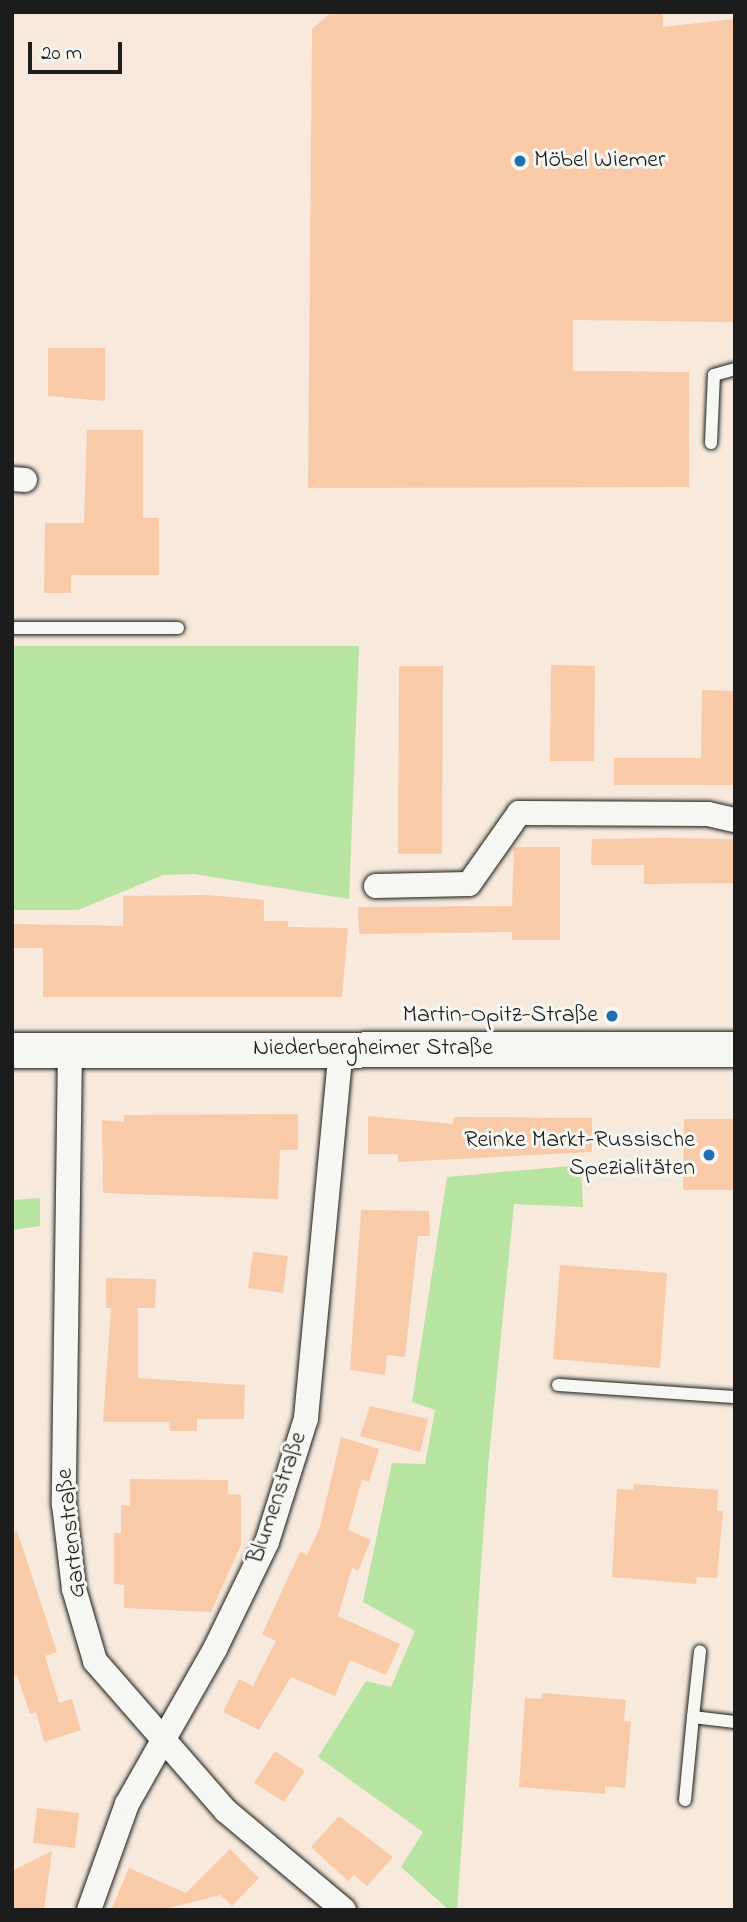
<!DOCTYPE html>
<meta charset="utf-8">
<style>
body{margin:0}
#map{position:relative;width:747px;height:1922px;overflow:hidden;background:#f7e9dc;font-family:"Indie Flower",sans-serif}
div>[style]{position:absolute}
.green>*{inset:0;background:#b8e4a2}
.building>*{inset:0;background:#f8caa7}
.roads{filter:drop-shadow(0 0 2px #1c1c1c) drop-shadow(0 0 2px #1c1c1c)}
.lane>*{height:12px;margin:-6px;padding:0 6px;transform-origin:6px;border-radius:6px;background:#f6f6f2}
.street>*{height:24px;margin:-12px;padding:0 12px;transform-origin:12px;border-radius:12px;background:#f6f6f2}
.secondary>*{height:35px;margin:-17.5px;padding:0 17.5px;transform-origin:17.5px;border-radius:17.5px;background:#f6f6f2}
.dots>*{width:19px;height:19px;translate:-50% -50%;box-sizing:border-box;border:4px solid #f6f6f2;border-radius:50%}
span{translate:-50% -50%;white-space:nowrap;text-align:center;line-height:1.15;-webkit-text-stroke:6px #f6f6f2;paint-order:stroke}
.poi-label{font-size:24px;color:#1c1c1c}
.left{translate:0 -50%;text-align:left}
.right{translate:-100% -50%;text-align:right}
.street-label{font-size:24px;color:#1c1c1c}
.frame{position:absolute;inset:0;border:14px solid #1c1c1c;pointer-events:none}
.scale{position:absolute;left:28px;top:42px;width:94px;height:32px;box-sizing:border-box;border:4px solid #1c1c1c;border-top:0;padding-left:9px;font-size:21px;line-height:24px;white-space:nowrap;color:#1c1c1c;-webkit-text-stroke:5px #f6f6f2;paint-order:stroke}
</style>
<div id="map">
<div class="green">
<i style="clip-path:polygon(12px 646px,359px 646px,349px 899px,194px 874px,163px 875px,78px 910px,12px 910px)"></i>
<i style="clip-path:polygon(581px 1165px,583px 1207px,514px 1204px,488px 1467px,457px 1910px,449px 1910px,401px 1867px,423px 1832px,318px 1757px,366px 1681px,391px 1687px,415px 1631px,363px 1602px,392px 1463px,425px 1464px,435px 1410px,412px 1402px,447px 1177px)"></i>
<i style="clip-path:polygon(40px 1198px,40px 1226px,12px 1230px,12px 1200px)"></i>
</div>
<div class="building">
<i style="clip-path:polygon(332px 12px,663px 12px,663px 27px,735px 19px,735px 322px,573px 320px,573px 371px,689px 372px,689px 487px,308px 488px,312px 29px)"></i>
<i style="clip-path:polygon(48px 348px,105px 348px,105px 401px,48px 396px)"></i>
<i style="clip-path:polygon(87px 430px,143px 430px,143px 518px,159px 518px,159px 575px,71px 575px,71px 593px,44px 593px,45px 523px,84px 523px)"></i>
<i style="clip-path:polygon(551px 665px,595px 666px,594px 761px,550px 761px)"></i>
<i style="clip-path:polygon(399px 666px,443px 666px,442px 854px,398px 854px)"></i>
<i style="clip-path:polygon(702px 690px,735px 691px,735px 785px,614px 785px,614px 758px,701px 758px)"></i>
<i style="clip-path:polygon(664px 838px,735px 839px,735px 883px,644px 884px,644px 865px,591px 865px,592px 839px)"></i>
<i style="clip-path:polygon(514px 847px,560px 847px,560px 940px,512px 940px,512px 932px,359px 934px,358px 907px,512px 906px)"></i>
<i style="clip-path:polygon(207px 895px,264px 900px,264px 921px,288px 921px,288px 927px,348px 928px,342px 997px,43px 997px,43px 948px,12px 948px,12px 924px,123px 926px,123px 896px)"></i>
<i style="clip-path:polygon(298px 1114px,298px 1150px,280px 1150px,278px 1199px,103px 1193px,102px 1120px,124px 1122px,124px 1115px)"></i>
<i style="clip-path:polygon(368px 1116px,453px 1124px,454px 1117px,592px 1118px,592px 1152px,398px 1162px,398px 1154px,368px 1154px)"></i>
<i style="clip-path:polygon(684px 1119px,735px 1119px,735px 1190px,683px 1190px)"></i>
<i style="clip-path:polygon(361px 1210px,429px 1211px,430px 1236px,418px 1236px,405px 1357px,387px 1355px,385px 1375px,350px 1370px)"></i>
<i style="clip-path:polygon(253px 1252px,288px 1256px,283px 1293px,248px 1288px)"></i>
<i style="clip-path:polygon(560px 1265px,667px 1273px,660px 1368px,553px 1359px)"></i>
<i style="clip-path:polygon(106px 1278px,156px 1279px,155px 1308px,138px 1308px,138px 1378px,245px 1385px,244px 1419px,197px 1419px,197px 1431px,170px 1431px,169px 1422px,103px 1422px,111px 1308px,106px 1308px)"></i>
<i style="clip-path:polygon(370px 1406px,428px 1419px,420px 1452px,360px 1436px)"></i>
<i style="clip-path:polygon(341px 1437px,379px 1449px,369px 1482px,362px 1479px,348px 1530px,371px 1540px,358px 1571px,352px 1568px,338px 1616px,400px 1644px,386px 1675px,350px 1660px,335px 1696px,291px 1677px,259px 1730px,223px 1712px,239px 1679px,253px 1686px,276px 1641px,262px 1634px,300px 1552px,307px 1555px,320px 1527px)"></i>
<i style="clip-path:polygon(130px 1479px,228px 1480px,228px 1494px,241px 1495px,241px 1545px,211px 1612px,124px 1608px,124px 1585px,114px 1584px,114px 1533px,121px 1533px,121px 1505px,130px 1506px)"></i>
<i style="clip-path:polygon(634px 1484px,718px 1490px,717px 1511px,723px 1511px,717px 1578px,697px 1577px,696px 1584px,612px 1577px,617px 1489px,633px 1490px)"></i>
<i style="clip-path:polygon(17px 1531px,57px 1652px,45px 1656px,59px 1703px,72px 1699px,81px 1730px,44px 1742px,36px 1712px,30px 1714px,17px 1675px,12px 1677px,12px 1532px)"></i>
<i style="clip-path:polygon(542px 1693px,626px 1700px,624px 1721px,631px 1722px,625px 1788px,605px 1786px,605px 1794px,519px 1787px,525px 1698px,541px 1699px)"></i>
<i style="clip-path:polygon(275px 1751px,305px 1771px,284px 1802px,254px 1783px)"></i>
<i style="clip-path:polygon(37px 1808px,79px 1813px,75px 1848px,33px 1843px)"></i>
<i style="clip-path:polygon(339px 1816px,393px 1857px,367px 1886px,354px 1875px,348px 1881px,311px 1847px)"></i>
<i style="clip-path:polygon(230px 1849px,259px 1878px,232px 1906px,221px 1895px,160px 1910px,111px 1910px,129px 1868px,186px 1893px)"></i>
<i style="clip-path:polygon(52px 1851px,44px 1910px,12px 1910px,12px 1871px)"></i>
</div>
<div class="roads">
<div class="lane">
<i style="left:711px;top:443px;width:68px;rotate:-87.5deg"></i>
<i style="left:714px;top:375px;width:22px;rotate:-16deg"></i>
<i style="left:12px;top:628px;width:166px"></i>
<i style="left:558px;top:1385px;width:177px;rotate:3.9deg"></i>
<i style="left:693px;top:1717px;width:66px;rotate:-83.9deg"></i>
<i style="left:685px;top:1800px;width:83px;rotate:-84.5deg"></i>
<i style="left:693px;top:1717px;width:42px;rotate:6.8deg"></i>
</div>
<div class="street">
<i style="left:12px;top:479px;width:13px;rotate:4deg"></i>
<i style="left:376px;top:886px;width:93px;rotate:-1.2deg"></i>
<i style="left:469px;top:884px;width:87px;rotate:-54.8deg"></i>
<i style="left:519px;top:813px;width:189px;rotate:0.3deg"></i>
<i style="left:708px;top:814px;width:28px;rotate:13deg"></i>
<i style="left:70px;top:1050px;width:454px;rotate:90.8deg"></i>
<i style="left:64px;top:1504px;width:86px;rotate:83.3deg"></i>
<i style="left:74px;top:1589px;width:75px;rotate:73.7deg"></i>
<i style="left:95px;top:1661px;width:199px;rotate:48.9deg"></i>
<i style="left:226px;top:1811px;width:154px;rotate:40deg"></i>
<i style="left:89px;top:1910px;width:113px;rotate:-70.3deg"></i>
<i style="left:127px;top:1804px;width:178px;rotate:-60.4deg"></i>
<i style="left:215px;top:1649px;width:119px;rotate:-64.1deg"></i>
<i style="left:267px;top:1542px;width:130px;rotate:-72.5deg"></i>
<i style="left:306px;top:1418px;width:370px;rotate:-84.6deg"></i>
</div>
<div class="secondary">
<i style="left:12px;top:1050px;width:723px;rotate:-0.08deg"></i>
</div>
</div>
<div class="dots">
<i style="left:520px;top:161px;background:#1f6fb2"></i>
<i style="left:612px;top:1016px;background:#1f6fb2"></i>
<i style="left:709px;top:1155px;background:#1f6fb2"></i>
</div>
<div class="poi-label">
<span class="left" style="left:534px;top:161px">Möbel Wiemer</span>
<span class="right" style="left:598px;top:1016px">Martin-Opitz-Straße</span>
<span class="right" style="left:695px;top:1155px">Reinke Markt-Russische<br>Spezialitäten</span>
</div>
<div class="street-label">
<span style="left:373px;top:1049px">Niederbergheimer Straße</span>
<span style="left:278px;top:1498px;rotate:-71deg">Blumenstraße</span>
<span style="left:72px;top:1533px;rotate:-96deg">Gartenstraße</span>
</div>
<div class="frame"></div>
<div class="scale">20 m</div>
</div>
